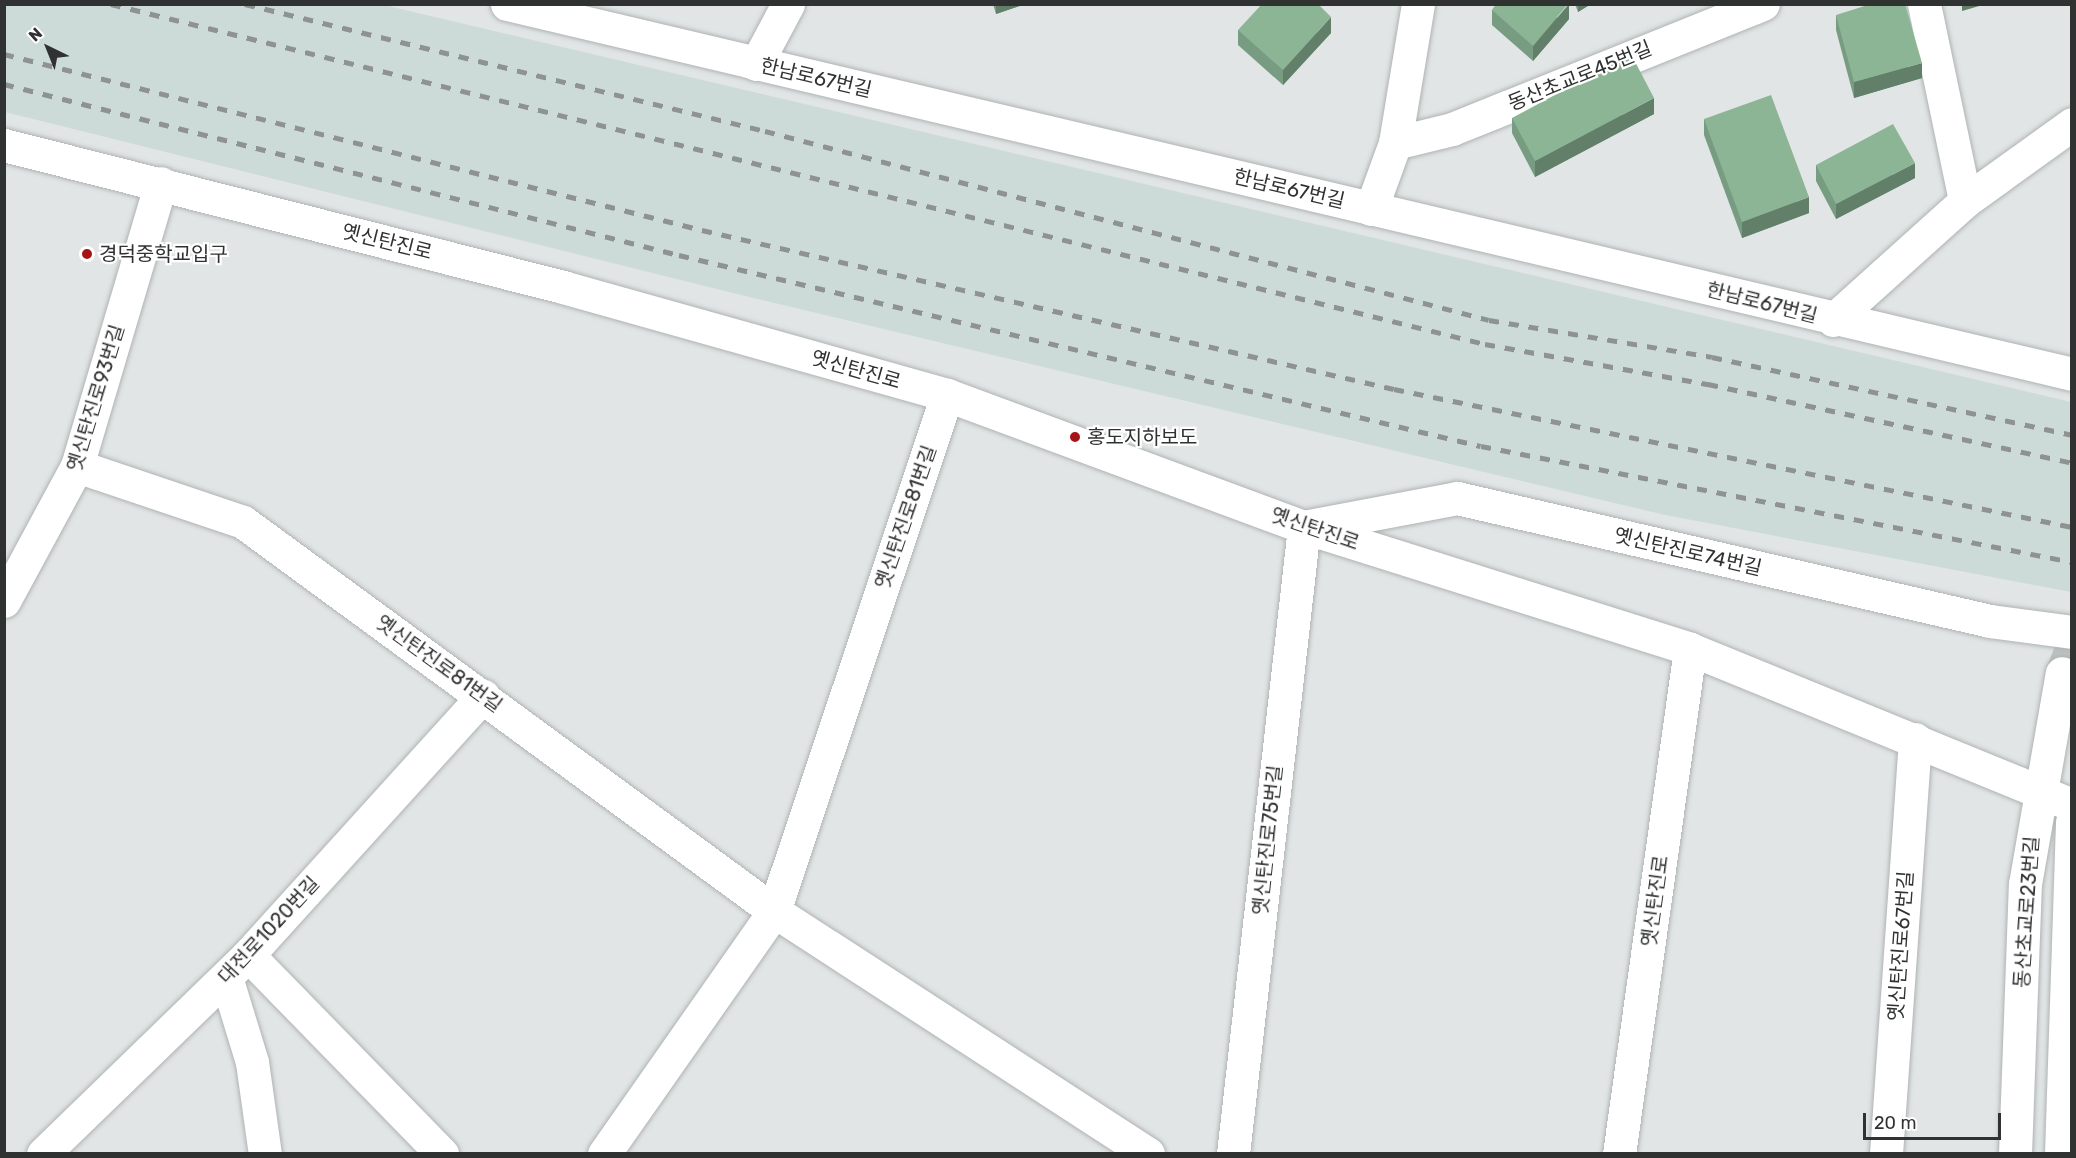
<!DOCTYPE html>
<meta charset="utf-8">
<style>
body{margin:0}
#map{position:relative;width:2076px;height:1158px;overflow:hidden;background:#e1e5e5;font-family:Rubik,"Noto Sans KR",sans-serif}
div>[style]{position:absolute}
.built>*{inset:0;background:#cddbd8}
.minor-tunnel>*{height:33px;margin-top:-16.5px;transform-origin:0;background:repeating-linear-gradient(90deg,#bec1c1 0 33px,transparent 0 49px)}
.roads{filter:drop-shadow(0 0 2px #afb3b3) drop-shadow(0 0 2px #afb3b3)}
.minor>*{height:33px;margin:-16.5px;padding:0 16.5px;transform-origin:16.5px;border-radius:16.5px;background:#fff}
.rail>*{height:4.5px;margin-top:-2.25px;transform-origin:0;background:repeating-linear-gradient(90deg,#8e9291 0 10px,transparent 0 20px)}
.wall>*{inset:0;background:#789c81}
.shaded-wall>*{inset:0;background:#627f69}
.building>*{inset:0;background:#8cb596}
.dots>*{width:16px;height:16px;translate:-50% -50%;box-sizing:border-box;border:3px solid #fff;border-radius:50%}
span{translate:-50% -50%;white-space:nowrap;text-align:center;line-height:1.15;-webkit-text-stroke:4.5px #fff;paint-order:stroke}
.street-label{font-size:20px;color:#303231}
.poi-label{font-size:20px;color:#303231}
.left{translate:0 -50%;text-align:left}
.frame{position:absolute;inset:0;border:6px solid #303231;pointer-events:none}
.north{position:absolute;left:18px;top:18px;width:60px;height:60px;-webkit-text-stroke:4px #fff;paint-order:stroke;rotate:317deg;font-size:16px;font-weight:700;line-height:24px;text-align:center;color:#303231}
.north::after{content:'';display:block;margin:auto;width:21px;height:27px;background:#303231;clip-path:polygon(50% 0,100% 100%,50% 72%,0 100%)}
.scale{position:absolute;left:1863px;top:1113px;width:138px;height:27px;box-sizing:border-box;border:3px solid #303231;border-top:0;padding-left:8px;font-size:18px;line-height:21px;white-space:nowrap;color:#303231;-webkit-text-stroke:4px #fff;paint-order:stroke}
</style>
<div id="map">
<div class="built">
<i style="clip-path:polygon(5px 4px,384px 5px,2071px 402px,2071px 592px,1665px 515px,745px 296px,5px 112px)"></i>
</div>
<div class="minor-tunnel">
<i style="left:2062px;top:673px;width:28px;rotate:-69deg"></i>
</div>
<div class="roads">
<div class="minor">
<i style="left:507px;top:4px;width:1608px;rotate:13.3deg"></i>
<i style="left:1924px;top:4px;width:201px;rotate:78.2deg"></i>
<i style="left:756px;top:64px;width:68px;rotate:-61.9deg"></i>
<i style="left:1395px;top:143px;width:59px;rotate:-13.8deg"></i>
<i style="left:1452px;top:129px;width:335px;rotate:-21.9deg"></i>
<i style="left:4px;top:145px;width:577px;rotate:14.25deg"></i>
<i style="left:563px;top:287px;width:399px;rotate:15.7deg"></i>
<i style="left:947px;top:395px;width:381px;rotate:20.3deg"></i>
<i style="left:1304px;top:527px;width:405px;rotate:17.5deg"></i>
<i style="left:1690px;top:649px;width:413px;rotate:22.2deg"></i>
<i style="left:1371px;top:209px;width:70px;rotate:-70deg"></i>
<i style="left:1395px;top:143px;width:141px;rotate:-80.6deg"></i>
<i style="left:1833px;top:320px;width:178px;rotate:-42deg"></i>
<i style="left:1965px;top:201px;width:132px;rotate:-35.7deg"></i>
<i style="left:77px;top:466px;width:175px;rotate:18.6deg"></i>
<i style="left:243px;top:522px;width:658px;rotate:36.23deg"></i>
<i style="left:774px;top:911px;width:446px;rotate:33deg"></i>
<i style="left:1309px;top:526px;width:151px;rotate:-10.7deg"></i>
<i style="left:1457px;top:498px;width:547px;rotate:12.99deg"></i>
<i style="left:1990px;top:621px;width:83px;rotate:7.6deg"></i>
<i style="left:4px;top:601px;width:153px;rotate:-61.6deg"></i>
<i style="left:77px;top:466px;width:295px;rotate:-73.5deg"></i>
<i style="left:248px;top:955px;width:278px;rotate:45.7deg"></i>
<i style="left:226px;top:977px;width:89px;rotate:73deg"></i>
<i style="left:252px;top:1062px;width:93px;rotate:82deg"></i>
<i style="left:43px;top:1154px;width:286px;rotate:-44.1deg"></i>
<i style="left:248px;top:955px;width:350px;rotate:-47.8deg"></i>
<i style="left:604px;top:1154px;width:297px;rotate:-55deg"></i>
<i style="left:774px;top:911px;width:544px;rotate:-71.47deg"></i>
<i style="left:1233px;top:1154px;width:631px;rotate:-83.54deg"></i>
<i style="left:1619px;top:1154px;width:510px;rotate:-82deg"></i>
<i style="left:1886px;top:1154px;width:416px;rotate:-86deg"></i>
<i style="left:2015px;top:1154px;width:270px;rotate:-87.9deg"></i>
<i style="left:2025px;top:884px;width:214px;rotate:-80.1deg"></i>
<i style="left:2061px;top:1154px;width:332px;rotate:-88.1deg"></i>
</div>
</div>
<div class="rail">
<i style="left:111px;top:4px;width:1415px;rotate:13.9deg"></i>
<i style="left:1485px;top:344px;width:227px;rotate:10.2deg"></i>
<i style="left:1708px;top:384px;width:372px;rotate:12.2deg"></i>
<i style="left:245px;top:4px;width:535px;rotate:13.72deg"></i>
<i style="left:765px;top:131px;width:748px;rotate:14.63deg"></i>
<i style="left:1489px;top:320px;width:226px;rotate:9.4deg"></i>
<i style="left:1712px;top:357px;width:368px;rotate:12.2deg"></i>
<i style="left:4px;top:54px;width:720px;rotate:14.15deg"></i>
<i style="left:702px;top:230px;width:710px;rotate:12.94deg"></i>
<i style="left:1394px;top:389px;width:692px;rotate:11.5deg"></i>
<i style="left:4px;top:84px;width:696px;rotate:14.22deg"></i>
<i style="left:679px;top:255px;width:824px;rotate:13.4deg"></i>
<i style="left:1481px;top:446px;width:602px;rotate:11.1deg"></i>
</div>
<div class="wall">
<i style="clip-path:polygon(993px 4px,1025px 4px,996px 14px)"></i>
<i style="clip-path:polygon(1575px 4px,1591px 4px,1578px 12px)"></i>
<i style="clip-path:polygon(1492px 10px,1569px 19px,1533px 61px,1492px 25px)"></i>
<i style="clip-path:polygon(1836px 15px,1922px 78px,1854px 98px,1836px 30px)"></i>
<i style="clip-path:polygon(1238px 30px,1331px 33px,1283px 85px,1238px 45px)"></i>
<i style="clip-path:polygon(1654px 114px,1535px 177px,1512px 133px,1512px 118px)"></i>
<i style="clip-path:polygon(1704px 119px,1809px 213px,1742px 238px,1704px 135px)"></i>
<i style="clip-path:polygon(1816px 165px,1915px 178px,1836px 219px,1816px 181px)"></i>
</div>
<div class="shaded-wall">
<i style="clip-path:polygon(996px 4px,1025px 4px,996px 14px)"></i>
<i style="clip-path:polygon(1569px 4px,1569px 19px,1533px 61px,1533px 46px)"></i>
<i style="clip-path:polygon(1578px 4px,1591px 4px,1578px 12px)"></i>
<i style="clip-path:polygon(1962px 4px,1986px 4px,1962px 11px)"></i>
<i style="clip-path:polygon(1331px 17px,1331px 33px,1283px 85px,1283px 70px)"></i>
<i style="clip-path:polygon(1922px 63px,1922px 78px,1854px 98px,1854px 82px)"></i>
<i style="clip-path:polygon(1654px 98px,1654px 114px,1535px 177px,1535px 161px)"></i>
<i style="clip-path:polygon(1915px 163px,1915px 178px,1836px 219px,1836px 204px)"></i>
<i style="clip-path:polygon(1809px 197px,1809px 213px,1742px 238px,1742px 222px)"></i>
</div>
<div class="building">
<i style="clip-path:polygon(1262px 4px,1318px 4px,1331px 17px,1283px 70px,1238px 30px)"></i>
<i style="clip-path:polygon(1496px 4px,1568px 4px,1533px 46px,1492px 10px)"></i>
<i style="clip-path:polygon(1871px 4px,1905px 4px,1922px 63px,1854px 82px,1836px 15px)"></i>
<i style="clip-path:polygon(1631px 54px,1654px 98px,1535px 161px,1512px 118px)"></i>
<i style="clip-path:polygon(1771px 95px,1809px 197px,1742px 222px,1704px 119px)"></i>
<i style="clip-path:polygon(1893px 124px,1915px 163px,1836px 204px,1816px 165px)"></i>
</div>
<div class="dots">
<i style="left:87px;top:254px;background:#a81318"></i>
<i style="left:1075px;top:437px;background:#a81318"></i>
</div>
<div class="street-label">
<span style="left:1580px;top:76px;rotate:-22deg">동산초교로45번길</span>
<span style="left:816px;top:78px;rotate:13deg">한남로67번길</span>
<span style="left:1289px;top:189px;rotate:13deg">한남로67번길</span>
<span style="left:387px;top:242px;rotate:14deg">옛신탄진로</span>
<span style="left:1762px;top:303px;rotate:14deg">한남로67번길</span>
<span style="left:856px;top:370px;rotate:16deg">옛신탄진로</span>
<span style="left:96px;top:398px;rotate:-73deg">옛신탄진로93번길</span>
<span style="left:906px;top:517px;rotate:-71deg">옛신탄진로81번길</span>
<span style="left:1315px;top:529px;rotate:19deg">옛신탄진로</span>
<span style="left:1688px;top:552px;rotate:13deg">옛신탄진로74번길</span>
<span style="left:439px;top:664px;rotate:36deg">옛신탄진로81번길</span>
<span style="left:1268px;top:840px;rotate:-84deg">옛신탄진로75번길</span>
<span style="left:1655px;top:901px;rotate:-82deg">옛신탄진로</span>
<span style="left:2027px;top:912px;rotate:-86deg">동산초교로23번길</span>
<span style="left:269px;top:930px;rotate:-47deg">대전로1020번길</span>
<span style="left:1901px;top:946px;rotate:-86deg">옛신탄진로67번길</span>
</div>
<div class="poi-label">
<span class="left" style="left:99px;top:254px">경덕중학교입구</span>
<span class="left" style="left:1087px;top:437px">홍도지하보도</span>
</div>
<div class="frame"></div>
<div class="north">N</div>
<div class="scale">20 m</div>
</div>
